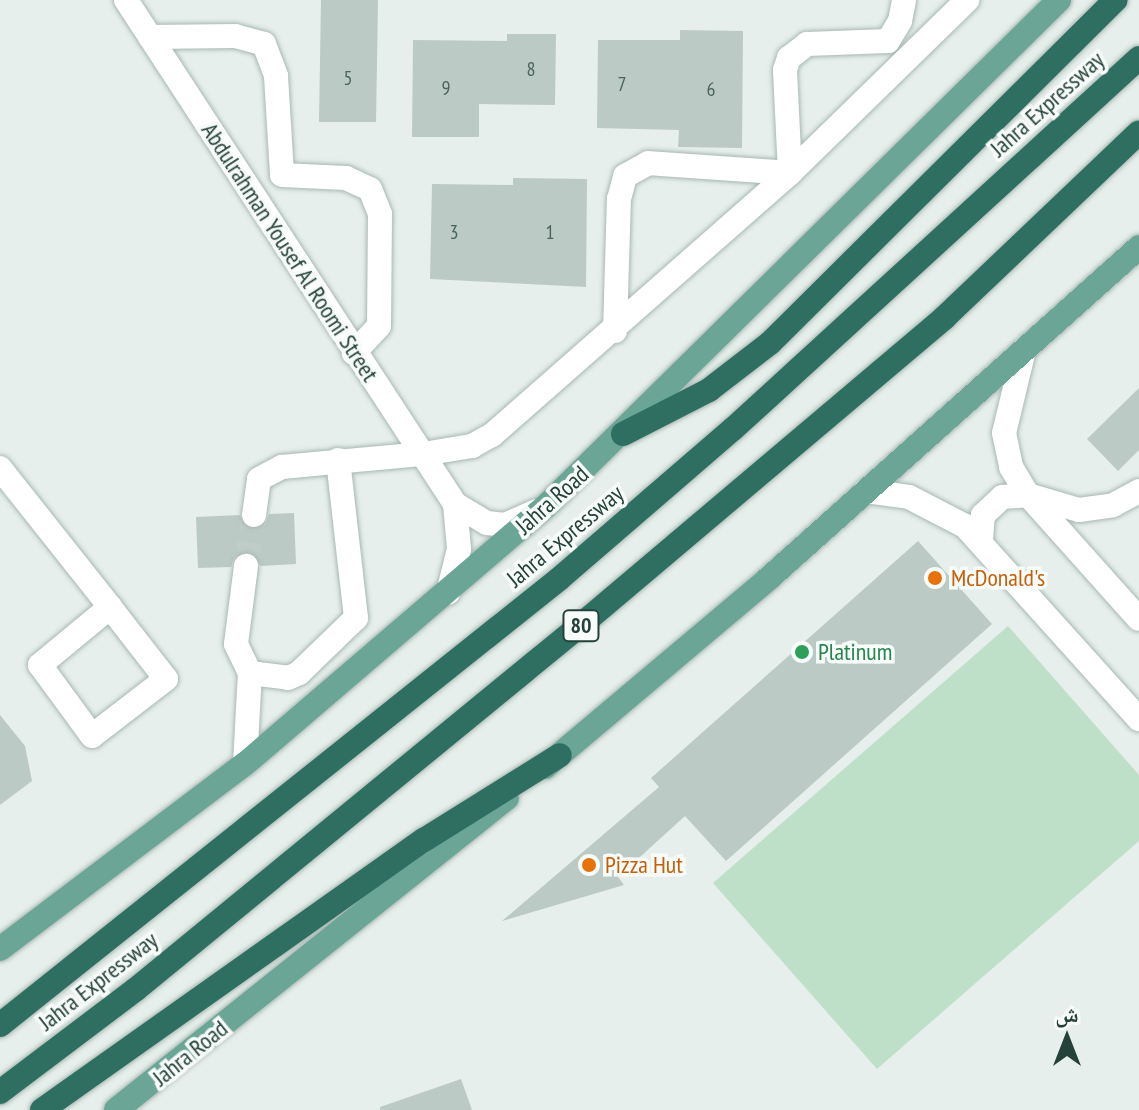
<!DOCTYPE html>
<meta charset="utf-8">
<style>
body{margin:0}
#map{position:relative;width:1139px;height:1110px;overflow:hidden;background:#e6efeb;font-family:"PT Sans Narrow","Noto Naskh Arabic",sans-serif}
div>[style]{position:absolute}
.green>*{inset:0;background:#bfe0c8}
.building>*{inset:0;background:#bbcac4}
.minor-tunnel>*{height:24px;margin-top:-12px;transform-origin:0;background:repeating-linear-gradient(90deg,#bfccc8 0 24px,transparent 0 36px)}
.roads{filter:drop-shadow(0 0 2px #a8b8b2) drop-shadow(0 0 2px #a8b8b2)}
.minor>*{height:24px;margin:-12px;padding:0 12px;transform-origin:12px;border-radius:12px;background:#fff}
.major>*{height:24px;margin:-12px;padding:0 12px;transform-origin:12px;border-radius:12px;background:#6aa596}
.highway>*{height:24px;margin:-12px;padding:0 12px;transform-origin:12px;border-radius:12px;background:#2f6f62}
.dots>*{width:22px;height:22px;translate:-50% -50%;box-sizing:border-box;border:4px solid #f7fbf9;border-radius:50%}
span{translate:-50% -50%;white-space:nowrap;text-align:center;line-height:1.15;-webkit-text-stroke:7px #f7fbf9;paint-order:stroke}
.number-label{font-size:20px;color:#4a645c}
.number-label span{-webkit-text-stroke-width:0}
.shield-label span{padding:2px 6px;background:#f7fbf9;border:2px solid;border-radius:6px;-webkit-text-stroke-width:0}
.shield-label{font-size:22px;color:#24423a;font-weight:700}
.street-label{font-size:24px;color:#24423a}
.food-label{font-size:24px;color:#c56008}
.left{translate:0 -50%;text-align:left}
.leisure-label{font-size:24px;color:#27864d}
.north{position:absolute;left:1027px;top:998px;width:80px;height:80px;-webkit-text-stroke:6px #f7fbf9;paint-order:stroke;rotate:0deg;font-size:22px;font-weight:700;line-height:32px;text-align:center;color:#24423a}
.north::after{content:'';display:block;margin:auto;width:28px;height:36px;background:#24423a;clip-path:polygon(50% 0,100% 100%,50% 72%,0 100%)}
</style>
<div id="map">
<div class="green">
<i style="clip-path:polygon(1008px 626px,1139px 775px,1139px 841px,877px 1069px,713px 883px)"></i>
</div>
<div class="building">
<i style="clip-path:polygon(321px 0,378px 0,376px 122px,319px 122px)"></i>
<i style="clip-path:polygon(680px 30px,743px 31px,742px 148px,678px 147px,679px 130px,597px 128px,598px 40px,680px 40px)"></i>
<i style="clip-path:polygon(507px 34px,556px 34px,555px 105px,479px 104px,479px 137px,412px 137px,413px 40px,507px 41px)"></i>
<i style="clip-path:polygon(513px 178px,587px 179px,586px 287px,430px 279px,432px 184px,513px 185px)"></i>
<i style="clip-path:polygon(1139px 388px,1139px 450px,1118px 471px,1087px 439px)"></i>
<i style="clip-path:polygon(294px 513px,296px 564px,261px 566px,247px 551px,235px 556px,231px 567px,198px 568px,196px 517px,239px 515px,253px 530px,265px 525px,269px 514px)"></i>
<i style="clip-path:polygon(918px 541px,992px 624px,726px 861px,685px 816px,618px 877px,624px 885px,502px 921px,659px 787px,651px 778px)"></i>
<i style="clip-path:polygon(0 715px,25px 746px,32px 781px,0 805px)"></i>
<i style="clip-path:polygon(461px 1079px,472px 1110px,380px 1110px,380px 1107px)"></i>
</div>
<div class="minor-tunnel">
<i style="left:246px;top:566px;width:52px;rotate:-81.1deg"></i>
</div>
<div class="roads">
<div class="minor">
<i style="left:126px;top:0;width:602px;rotate:56.86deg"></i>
<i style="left:455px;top:504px;width:45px;rotate:84.9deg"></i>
<i style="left:459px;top:549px;width:45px;rotate:104deg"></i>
<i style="left:150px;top:37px;width:85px;rotate:-0.7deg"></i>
<i style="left:235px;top:36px;width:30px;rotate:15deg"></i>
<i style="left:264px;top:44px;width:34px;rotate:69deg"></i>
<i style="left:276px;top:76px;width:99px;rotate:86.5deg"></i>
<i style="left:282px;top:175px;width:64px;rotate:2.7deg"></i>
<i style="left:346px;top:178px;width:26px;rotate:25deg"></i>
<i style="left:370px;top:189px;width:27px;rotate:68deg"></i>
<i style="left:380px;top:214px;width:112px;rotate:90.5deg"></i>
<i style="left:379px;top:326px;width:37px;rotate:133deg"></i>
<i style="left:615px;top:331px;width:132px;rotate:-88.3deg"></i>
<i style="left:619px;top:199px;width:24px;rotate:-75deg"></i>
<i style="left:625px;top:176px;width:26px;rotate:-29deg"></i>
<i style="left:648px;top:163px;width:142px;rotate:4deg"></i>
<i style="left:790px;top:173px;width:103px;rotate:-92.8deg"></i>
<i style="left:785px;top:70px;width:13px;rotate:-72deg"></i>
<i style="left:789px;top:58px;width:23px;rotate:-38deg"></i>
<i style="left:807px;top:44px;width:81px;rotate:-2.1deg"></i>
<i style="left:888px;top:41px;width:23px;rotate:-59deg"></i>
<i style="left:900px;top:21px;width:21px;rotate:-79deg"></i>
<i style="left:1024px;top:350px;width:85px;rotate:103.5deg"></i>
<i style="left:1004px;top:433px;width:35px;rotate:78deg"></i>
<i style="left:1011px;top:467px;width:33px;rotate:59deg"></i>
<i style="left:1028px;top:495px;width:166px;rotate:48.2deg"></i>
<i style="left:0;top:468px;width:177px;rotate:51.6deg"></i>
<i style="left:110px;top:607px;width:91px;rotate:52.1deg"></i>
<i style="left:166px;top:679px;width:93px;rotate:142.4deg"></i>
<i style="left:92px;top:736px;width:88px;rotate:-126.2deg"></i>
<i style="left:40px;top:665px;width:91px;rotate:-39.6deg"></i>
<i style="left:866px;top:491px;width:43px;rotate:7.9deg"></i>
<i style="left:909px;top:497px;width:63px;rotate:27.4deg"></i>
<i style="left:965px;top:526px;width:260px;rotate:48deg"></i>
<i style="left:455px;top:504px;width:37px;rotate:31deg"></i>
<i style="left:487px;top:523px;width:18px;rotate:6deg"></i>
<i style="left:505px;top:525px;width:34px;rotate:-24deg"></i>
<i style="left:254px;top:515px;width:36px;rotate:-82deg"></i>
<i style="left:259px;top:479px;width:26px;rotate:-28deg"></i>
<i style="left:282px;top:467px;width:142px;rotate:-5.3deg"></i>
<i style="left:423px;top:454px;width:50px;rotate:-9.3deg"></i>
<i style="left:472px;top:446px;width:23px;rotate:-29deg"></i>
<i style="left:492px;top:435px;width:397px;rotate:-41.3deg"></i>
<i style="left:790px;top:173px;width:248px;rotate:-44.3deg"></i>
<i style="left:981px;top:541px;width:26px;rotate:-86deg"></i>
<i style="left:983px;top:515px;width:26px;rotate:-43deg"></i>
<i style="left:1002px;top:497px;width:26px;rotate:-4deg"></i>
<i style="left:1028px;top:495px;width:53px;rotate:16.4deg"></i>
<i style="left:1079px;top:510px;width:34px;rotate:-8deg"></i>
<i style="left:1113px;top:505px;width:30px;rotate:-28deg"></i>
<i style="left:250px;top:673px;width:38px;rotate:7deg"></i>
<i style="left:288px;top:678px;width:12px;rotate:-24deg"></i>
<i style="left:299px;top:673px;width:79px;rotate:-44deg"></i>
<i style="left:356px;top:618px;width:159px;rotate:-96.5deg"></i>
<i style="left:245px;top:764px;width:91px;rotate:-86.9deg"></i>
<i style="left:250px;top:673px;width:32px;rotate:-116deg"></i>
<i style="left:236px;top:644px;width:79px;rotate:-82.7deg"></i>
</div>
<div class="major">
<i style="left:545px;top:767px;width:292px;rotate:-40.1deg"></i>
<i style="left:768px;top:579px;width:498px;rotate:-41.8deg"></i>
<i style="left:0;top:949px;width:307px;rotate:-37.1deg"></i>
<i style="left:245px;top:764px;width:395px;rotate:-40.6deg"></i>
<i style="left:545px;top:507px;width:722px;rotate:-44.61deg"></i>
<i style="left:116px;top:1110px;width:500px;rotate:-38.59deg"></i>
</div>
<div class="highway">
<i style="left:623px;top:434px;width:97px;rotate:-27.1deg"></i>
<i style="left:709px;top:390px;width:77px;rotate:-37.6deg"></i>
<i style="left:770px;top:343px;width:487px;rotate:-44.8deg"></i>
<i style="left:0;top:1025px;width:715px;rotate:-38.58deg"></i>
<i style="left:559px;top:579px;width:230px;rotate:-40.8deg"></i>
<i style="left:733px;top:429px;width:550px;rotate:-42.42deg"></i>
<i style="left:0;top:1092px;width:169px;rotate:-37.1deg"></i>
<i style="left:135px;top:990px;width:586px;rotate:-39.32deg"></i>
<i style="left:588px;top:619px;width:466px;rotate:-40.2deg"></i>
<i style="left:944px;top:318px;width:269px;rotate:-43.6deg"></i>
<i style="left:42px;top:1110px;width:468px;rotate:-35.3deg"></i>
<i style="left:424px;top:840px;width:160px;rotate:-32deg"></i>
</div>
</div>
<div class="dots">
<i style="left:935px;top:578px;background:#e8710a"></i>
<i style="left:802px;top:652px;background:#2e9e5b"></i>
<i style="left:589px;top:865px;background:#e8710a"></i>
</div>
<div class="number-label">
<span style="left:531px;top:69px">8</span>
<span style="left:348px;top:78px">5</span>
<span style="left:622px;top:84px">7</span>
<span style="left:446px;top:88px">9</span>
<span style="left:711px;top:89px">6</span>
<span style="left:454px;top:232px">3</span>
<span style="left:550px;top:232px">1</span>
</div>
<div class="shield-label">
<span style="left:581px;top:626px">80</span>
</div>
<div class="street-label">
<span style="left:1047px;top:104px;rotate:-42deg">Jahra Expressway</span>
<span style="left:290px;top:252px;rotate:57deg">Abdulrahman Yousef Al Roomi Street</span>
<span style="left:552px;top:500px;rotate:-42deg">Jahra Road</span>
<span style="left:565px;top:536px;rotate:-40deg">Jahra Expressway</span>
<span style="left:98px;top:981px;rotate:-38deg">Jahra Expressway</span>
<span style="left:190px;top:1053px;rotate:-39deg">Jahra Road</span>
</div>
<div class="food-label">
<span class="left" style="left:951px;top:578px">McDonald's</span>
<span class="left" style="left:605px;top:865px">Pizza Hut</span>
</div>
<div class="leisure-label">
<span class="left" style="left:818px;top:652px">Platinum</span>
</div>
<div class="north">ش</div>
</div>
